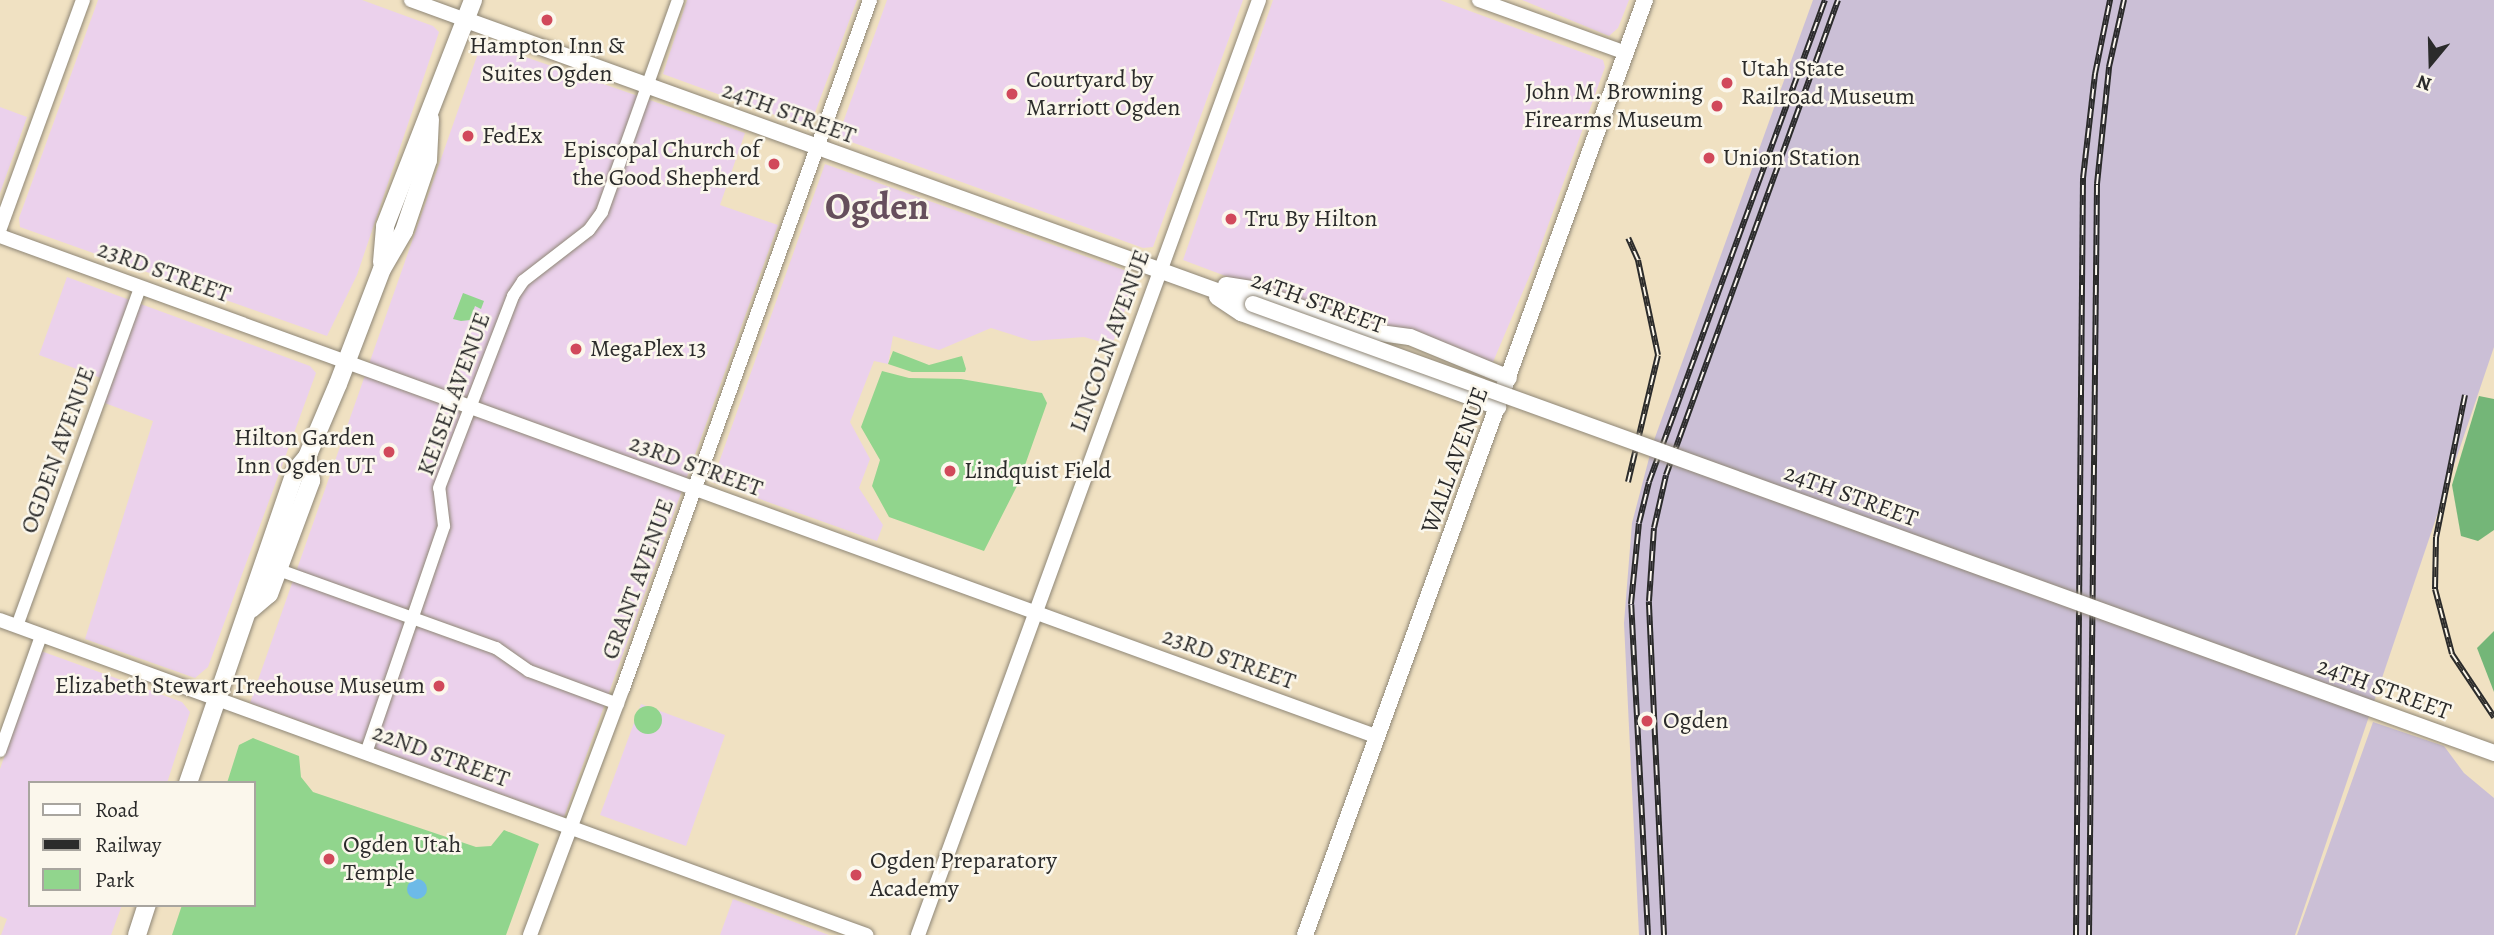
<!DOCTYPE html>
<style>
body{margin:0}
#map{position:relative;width:2494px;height:935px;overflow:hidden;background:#f0e1c2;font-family:Alegreya,serif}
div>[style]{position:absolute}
.built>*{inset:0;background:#ebd1ec}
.industrial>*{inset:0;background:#cbbfd6}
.green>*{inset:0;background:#91d58d}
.round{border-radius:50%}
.forest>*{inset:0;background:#74b678}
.water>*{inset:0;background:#6dbae7}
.roads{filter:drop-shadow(0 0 2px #8e8676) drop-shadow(0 0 2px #8e8676)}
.minor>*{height:12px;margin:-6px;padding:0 6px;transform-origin:6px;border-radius:6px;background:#fff}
.tertiary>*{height:14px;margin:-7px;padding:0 7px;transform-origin:7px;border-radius:7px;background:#fff}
.secondary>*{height:16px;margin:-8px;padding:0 8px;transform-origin:8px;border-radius:8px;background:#fff}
.primary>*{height:18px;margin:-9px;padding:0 9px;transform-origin:9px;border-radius:9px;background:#fff}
.rail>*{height:6px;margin-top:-3px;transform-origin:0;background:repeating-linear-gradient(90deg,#fbf7ec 0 10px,#2b2b2b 0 20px);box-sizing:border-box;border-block:2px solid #2b2b2b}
.bridges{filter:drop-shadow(0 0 2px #8e8676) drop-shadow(0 0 2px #8e8676)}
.secondary-bridge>*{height:16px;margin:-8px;padding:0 8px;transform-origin:8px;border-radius:8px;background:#fff}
.dots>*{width:19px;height:19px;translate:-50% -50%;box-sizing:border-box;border:4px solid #fbf7ec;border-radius:50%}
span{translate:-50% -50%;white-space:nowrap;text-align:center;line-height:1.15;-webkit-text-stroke:5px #fbf7ec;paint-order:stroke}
.poi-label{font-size:24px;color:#2b2b2b}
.left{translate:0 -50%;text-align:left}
.right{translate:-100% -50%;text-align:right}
.street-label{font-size:24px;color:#2b2b2b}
.town-label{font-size:38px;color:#664f5c;font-weight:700}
.legend{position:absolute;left:28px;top:781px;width:228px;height:126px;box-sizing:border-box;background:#fbf7ec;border:2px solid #a8a59f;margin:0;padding:9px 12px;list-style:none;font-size:21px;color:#2b2b2b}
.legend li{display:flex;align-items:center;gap:14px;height:35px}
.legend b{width:35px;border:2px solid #a8a59f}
.north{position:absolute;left:2396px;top:28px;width:70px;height:70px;-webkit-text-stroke:5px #fbf7ec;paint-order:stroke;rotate:199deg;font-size:19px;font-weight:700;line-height:28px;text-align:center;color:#2b2b2b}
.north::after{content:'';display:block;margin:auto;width:24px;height:32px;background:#2b2b2b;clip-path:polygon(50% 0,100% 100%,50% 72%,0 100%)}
</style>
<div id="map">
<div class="built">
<i style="clip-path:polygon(98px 0,362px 0,433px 26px,439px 32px,357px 275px,327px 336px,20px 227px,19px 218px)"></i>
<i style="clip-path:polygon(687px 0,857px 0,811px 123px,802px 125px,663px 74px)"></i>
<i style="clip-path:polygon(887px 0,1243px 0,1153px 247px,1143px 248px,843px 139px,840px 131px)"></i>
<i style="clip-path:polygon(1273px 0,1440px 0,1603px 60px,1605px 67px,1532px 270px,1493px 362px,1358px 326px,1183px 260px)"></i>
<i style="clip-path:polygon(1522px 0,1629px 0,1618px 28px,1609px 36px)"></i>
<i style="clip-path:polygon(482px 42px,745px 133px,720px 205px,778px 225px,564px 817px,250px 703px)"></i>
<i style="clip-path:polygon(0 107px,27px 117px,0 193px)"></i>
<i style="clip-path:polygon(825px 164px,1138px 275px,1112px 345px,1084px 337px,1032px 341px,991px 328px,939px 350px,893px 336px,888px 364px,874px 361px,850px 422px,870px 459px,859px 488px,883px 525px,877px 541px,712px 482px)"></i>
<i style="clip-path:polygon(67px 277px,310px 366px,316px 373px,208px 667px,195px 678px,85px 639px,153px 421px,102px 402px,109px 381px,39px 355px)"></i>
<i style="clip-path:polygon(41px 651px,182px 702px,190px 712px,167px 783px,30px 783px,30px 905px,122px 905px,111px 935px,1px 935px,7px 919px,0 916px,0 769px)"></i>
<i style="clip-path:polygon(641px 704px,725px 735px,686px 846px,600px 815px)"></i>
<i style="clip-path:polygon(733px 899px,829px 935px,720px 935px)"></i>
</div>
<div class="industrial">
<i style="clip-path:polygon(1813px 0,2494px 0,2494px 347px,2295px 935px,1639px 935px,1624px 623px,1632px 523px,1653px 443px)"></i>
<i style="clip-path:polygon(2373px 722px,2444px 746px,2464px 773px,2494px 798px,2494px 935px,2297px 935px)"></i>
</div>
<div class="green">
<i style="clip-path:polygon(463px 293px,484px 301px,481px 309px,475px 306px,470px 320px,461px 321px,453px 319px)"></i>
<i style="clip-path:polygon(893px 351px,929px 365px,962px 356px,966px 369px,965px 372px,912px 372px,888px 364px)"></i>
<i style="clip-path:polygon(882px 371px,909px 378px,961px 379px,1042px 393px,1047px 403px,1019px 482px,984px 551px,889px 517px,872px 486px,880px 460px,861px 427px)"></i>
<i class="round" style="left:634px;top:706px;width:28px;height:28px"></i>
<i style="clip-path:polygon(253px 738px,299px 756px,301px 777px,313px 792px,476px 847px,491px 846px,504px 830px,539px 844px,506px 935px,172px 935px,182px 905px,254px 905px,254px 783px,227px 783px,239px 745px)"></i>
</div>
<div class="forest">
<i style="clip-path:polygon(2479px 396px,2494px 399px,2494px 530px,2478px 541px,2461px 536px,2452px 485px)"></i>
<i style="clip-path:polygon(2494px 631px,2494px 692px,2477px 648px)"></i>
</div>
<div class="water">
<i class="round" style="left:407px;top:879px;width:20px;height:20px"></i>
</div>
<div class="roads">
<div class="minor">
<i style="left:279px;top:570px;width:231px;rotate:19.8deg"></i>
<i style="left:496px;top:648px;width:40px;rotate:34.9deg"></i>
<i style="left:529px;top:671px;width:95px;rotate:20.3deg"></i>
<i style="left:17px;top:626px;width:360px;rotate:-70deg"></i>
<i style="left:0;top:751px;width:122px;rotate:-70.4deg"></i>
<i style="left:366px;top:753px;width:240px;rotate:-71deg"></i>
<i style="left:444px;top:526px;width:38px;rotate:-97deg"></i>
<i style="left:439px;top:488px;width:206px;rotate:-68.9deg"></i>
<i style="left:513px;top:296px;width:18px;rotate:-56deg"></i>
<i style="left:523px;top:281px;width:83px;rotate:-37.7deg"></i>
<i style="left:589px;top:230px;width:22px;rotate:-54deg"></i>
<i style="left:602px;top:212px;width:225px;rotate:-70.3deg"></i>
</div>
<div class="tertiary">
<i style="left:411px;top:0;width:59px;rotate:20deg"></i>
<i style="left:1479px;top:0;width:156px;rotate:19.8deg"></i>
<i style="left:0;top:228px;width:243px;rotate:-70deg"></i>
<i style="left:0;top:236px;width:1466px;rotate:19.98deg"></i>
<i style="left:0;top:620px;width:922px;rotate:19.99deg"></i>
<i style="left:530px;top:935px;width:264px;rotate:-69.4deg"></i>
<i style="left:623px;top:688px;width:731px;rotate:-70.25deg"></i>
<i style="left:918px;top:935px;width:995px;rotate:-69.96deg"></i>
</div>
<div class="secondary">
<i style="left:466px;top:20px;width:837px;rotate:19.84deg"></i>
<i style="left:1226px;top:285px;width:24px;rotate:9deg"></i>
<i style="left:1250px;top:289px;width:122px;rotate:20.1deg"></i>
<i style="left:1365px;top:331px;width:45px;rotate:7.6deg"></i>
<i style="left:1410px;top:337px;width:107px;rotate:22.5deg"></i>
<i style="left:1217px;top:297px;width:29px;rotate:34deg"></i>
<i style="left:1241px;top:313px;width:274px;rotate:20.1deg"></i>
<i style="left:1305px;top:935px;width:995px;rotate:-70.02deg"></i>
</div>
<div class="primary">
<i style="left:382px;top:262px;width:36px;rotate:-85deg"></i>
<i style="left:385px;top:226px;width:243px;rotate:-68.7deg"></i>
<i style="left:251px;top:609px;width:23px;rotate:-40deg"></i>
<i style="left:269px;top:594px;width:121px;rotate:-69.6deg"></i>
<i style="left:311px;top:481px;width:24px;rotate:-99deg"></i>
<i style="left:188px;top:783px;width:331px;rotate:-71deg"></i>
<i style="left:296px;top:470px;width:17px;rotate:-50deg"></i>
<i style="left:307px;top:457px;width:79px;rotate:-67deg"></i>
<i style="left:338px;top:384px;width:123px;rotate:-69.1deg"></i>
<i style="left:382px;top:269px;width:44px;rotate:-59.9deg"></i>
<i style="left:404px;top:231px;width:75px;rotate:-71.3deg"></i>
<i style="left:428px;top:160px;width:41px;rotate:-87.2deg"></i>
<i style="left:137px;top:935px;width:32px;rotate:-72deg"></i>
</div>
</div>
<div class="rail">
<i style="left:2465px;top:395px;width:145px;rotate:101.5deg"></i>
<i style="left:2436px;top:537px;width:52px;rotate:91.1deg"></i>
<i style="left:2435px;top:589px;width:67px;rotate:75.3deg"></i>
<i style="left:2452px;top:654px;width:76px;rotate:56.3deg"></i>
<i style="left:1628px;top:482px;width:130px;rotate:-76.7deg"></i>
<i style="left:1658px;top:355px;width:97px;rotate:-101.9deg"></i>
<i style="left:1638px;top:260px;width:24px;rotate:-114deg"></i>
<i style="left:1648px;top:935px;width:331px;rotate:-92.9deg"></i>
<i style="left:1631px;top:604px;width:81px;rotate:-84.4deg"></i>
<i style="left:1639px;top:523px;width:42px;rotate:-76.3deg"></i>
<i style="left:1649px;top:482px;width:513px;rotate:-69.94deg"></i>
<i style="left:1664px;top:935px;width:334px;rotate:-92.6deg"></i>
<i style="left:1649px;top:601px;width:73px;rotate:-86.1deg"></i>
<i style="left:1654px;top:528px;width:54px;rotate:-77.2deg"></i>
<i style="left:1666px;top:475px;width:505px;rotate:-70.09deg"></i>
<i style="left:2076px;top:935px;width:757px;rotate:-89.47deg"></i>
<i style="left:2083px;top:178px;width:105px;rotate:-83.4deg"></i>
<i style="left:2095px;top:74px;width:76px;rotate:-78.5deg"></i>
<i style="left:2089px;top:935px;width:751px;rotate:-89.39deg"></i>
<i style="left:2097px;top:184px;width:118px;rotate:-84.1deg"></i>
<i style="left:2109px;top:67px;width:69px;rotate:-77.4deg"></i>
</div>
<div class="bridges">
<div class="secondary-bridge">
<i style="left:1253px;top:304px;width:1320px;rotate:19.89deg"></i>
</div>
</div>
<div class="dots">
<i style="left:547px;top:20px;background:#d1495b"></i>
<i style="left:1727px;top:83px;background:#d1495b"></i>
<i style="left:1012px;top:94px;background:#d1495b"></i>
<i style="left:1717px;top:106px;background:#d1495b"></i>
<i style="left:468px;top:136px;background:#d1495b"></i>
<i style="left:1709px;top:158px;background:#d1495b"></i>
<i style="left:774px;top:164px;background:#d1495b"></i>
<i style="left:1231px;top:219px;background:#d1495b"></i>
<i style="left:576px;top:349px;background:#d1495b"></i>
<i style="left:389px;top:452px;background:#d1495b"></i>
<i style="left:950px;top:471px;background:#d1495b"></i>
<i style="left:439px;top:686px;background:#d1495b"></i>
<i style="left:1647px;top:721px;background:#d1495b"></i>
<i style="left:329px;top:859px;background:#d1495b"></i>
<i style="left:856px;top:875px;background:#d1495b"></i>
</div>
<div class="poi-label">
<span style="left:547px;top:60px">Hampton Inn &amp;<br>Suites Ogden</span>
<span class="left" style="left:1741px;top:83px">Utah State<br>Railroad Museum</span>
<span class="left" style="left:1026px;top:94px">Courtyard by<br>Marriott Ogden</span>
<span class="right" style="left:1703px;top:106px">John M. Browning<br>Firearms Museum</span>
<span class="left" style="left:482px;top:136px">FedEx</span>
<span class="right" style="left:760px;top:164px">Episcopal Church of<br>the Good Shepherd</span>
<span class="left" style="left:1723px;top:158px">Union Station</span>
<span class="left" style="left:1245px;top:219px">Tru By Hilton</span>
<span class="left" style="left:590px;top:349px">MegaPlex 13</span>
<span class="right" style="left:375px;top:452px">Hilton Garden<br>Inn Ogden UT</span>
<span class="left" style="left:964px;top:471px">Lindquist Field</span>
<span class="right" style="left:425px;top:686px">Elizabeth Stewart Treehouse Museum</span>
<span class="left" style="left:1663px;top:721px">Ogden</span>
<span class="left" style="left:343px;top:859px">Ogden Utah<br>Temple</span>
<span class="left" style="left:870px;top:875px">Ogden Preparatory<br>Academy</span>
</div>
<div class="street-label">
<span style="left:789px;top:113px;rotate:20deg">24TH STREET</span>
<span style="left:164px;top:272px;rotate:20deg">23RD STREET</span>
<span style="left:1318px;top:303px;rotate:20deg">24TH STREET</span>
<span style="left:1110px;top:341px;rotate:-70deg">LINCOLN AVENUE</span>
<span style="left:454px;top:394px;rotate:-70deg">KEISEL AVENUE</span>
<span style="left:58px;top:450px;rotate:-70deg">OGDEN AVENUE</span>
<span style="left:1455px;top:460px;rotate:-70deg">WALL AVENUE</span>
<span style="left:696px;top:466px;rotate:20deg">23RD STREET</span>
<span style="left:1851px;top:496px;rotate:20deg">24TH STREET</span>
<span style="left:638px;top:579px;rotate:-70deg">GRANT AVENUE</span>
<span style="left:1229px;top:659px;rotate:20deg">23RD STREET</span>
<span style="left:2384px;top:689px;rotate:20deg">24TH STREET</span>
<span style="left:441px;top:756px;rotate:20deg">22ND STREET</span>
</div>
<div class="town-label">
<span style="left:877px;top:207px">Ogden</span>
</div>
<ul class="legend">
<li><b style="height:9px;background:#fff"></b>Road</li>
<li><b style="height:9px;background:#2b2b2b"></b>Railway</li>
<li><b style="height:19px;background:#91d58d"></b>Park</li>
</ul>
<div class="north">N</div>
</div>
